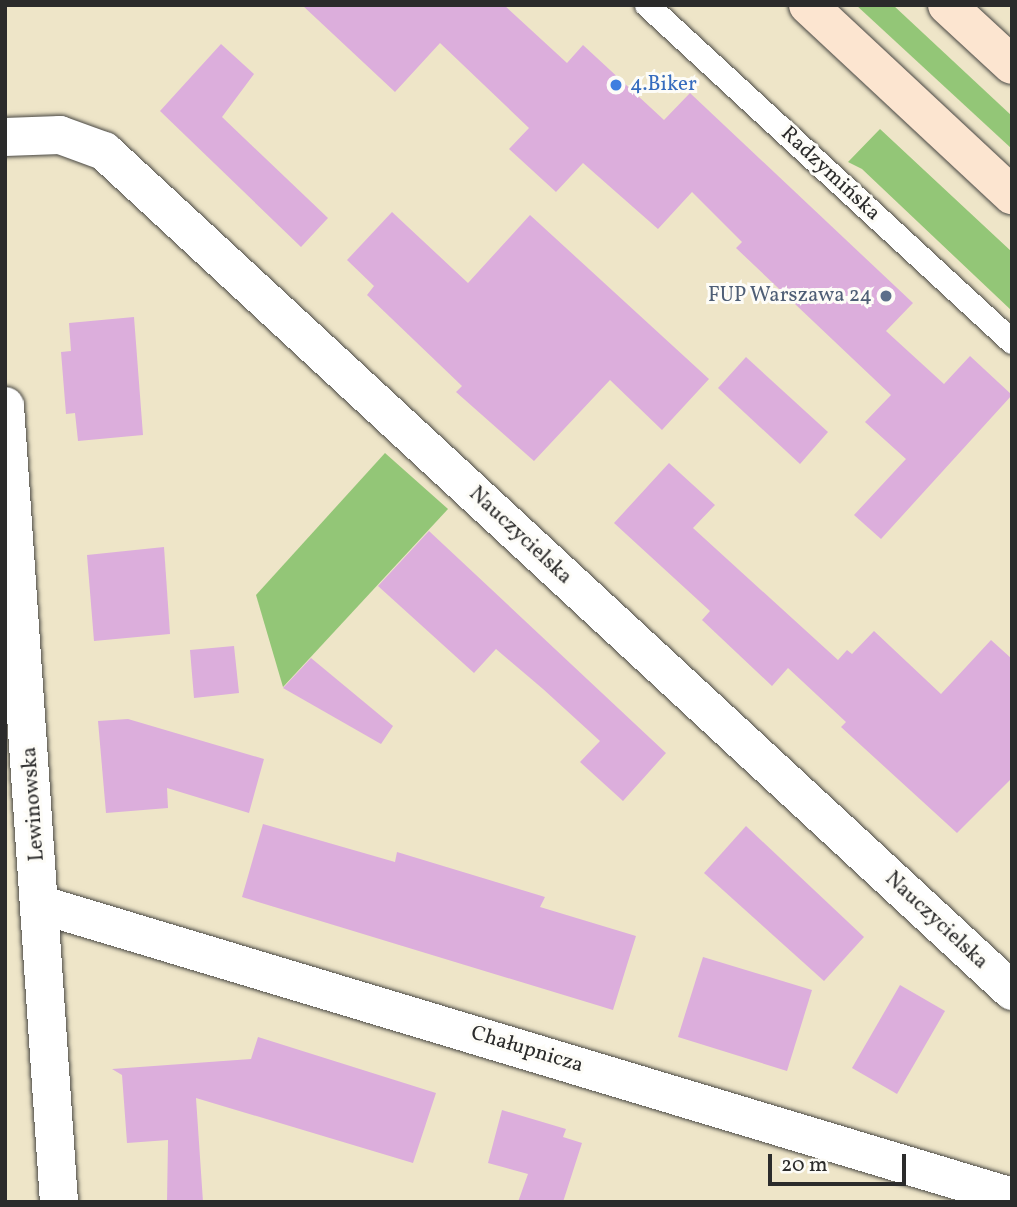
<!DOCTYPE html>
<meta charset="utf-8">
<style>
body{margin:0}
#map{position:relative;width:1017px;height:1207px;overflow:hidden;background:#eee5c8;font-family:Vollkorn,serif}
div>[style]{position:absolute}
.green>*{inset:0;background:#93c677}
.building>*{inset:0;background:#dcaedc}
.roads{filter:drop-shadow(0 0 2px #484743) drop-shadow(0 0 2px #484743)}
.lane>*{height:24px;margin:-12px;padding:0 12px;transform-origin:12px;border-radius:12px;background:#fff}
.street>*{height:38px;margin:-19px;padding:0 19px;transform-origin:19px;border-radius:19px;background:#fff}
.secondary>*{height:38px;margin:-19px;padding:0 19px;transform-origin:19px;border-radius:19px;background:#fce5d0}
.dots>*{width:19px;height:19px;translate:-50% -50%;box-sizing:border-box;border:4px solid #fdfcf7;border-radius:50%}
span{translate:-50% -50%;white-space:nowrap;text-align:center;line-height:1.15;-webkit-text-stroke:6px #fdfcf7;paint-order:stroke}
.shop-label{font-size:21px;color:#366cbe}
.left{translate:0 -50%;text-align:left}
.street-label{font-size:21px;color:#2b2b2b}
.service-label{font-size:21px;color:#4e5e75}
.right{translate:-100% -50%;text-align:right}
.frame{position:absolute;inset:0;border:7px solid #2b2b2b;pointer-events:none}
.scale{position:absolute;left:768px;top:1154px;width:138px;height:32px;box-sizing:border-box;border:4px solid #2b2b2b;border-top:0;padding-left:9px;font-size:21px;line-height:24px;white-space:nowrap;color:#2b2b2b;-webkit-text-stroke:5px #fdfcf7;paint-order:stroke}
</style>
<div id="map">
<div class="green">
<i style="clip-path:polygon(856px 5px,893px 5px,1012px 116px,1012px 149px)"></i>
<i style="clip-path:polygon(880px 129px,1012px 252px,1012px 311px,862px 169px,848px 162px)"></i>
<i style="clip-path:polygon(385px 453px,448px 509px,283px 687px,256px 595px)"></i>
</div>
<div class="building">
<i style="clip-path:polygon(302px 5px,504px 5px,567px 63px,583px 45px,664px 120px,690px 93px,913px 303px,886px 331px,944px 384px,970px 356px,1012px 395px,881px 539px,854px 515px,906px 459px,865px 422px,891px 395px,736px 248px,742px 242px,692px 192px,658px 229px,583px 163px,556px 192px,509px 149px,529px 128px,440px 43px,395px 92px)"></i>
<i style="clip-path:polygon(221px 44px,254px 74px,222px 117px,328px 218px,301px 247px,160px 111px)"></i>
<i style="clip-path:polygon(392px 212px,468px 283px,530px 215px,709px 379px,662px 430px,610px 380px,534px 461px,456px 392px,462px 386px,367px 295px,374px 286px,347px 260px)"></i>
<i style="clip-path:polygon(134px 317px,143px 435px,78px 441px,75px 413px,66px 414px,61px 352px,71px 351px,69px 323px)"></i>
<i style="clip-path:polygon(746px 357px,828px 432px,800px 464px,718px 388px)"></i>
<i style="clip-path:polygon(669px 463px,715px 505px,693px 528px,838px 660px,847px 650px,852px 654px,874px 631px,941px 694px,991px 640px,1012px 659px,1012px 778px,957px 833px,841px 727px,846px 722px,788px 668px,772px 686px,702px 620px,710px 611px,614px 523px)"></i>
<i style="clip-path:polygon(429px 531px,666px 753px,623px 801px,580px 762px,600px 741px,543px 689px,496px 649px,474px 673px,378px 586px)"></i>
<i style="clip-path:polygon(164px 547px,170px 634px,94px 641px,87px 555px)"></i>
<i style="clip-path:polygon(234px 646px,239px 693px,194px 698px,190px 650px)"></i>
<i style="clip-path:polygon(311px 658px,393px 726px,381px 744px,283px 688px)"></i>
<i style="clip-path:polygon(128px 719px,264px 759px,249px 813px,167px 788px,168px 808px,106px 813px,98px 721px)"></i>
<i style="clip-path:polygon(263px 824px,395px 862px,397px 852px,545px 897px,540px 907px,636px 936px,613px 1010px,242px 897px)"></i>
<i style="clip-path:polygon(746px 826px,864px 937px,824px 981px,704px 873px)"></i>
<i style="clip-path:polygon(703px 957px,812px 990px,787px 1071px,678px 1037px)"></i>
<i style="clip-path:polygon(900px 985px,945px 1011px,897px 1094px,852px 1068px)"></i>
<i style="clip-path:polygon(258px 1037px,436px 1093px,413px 1163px,196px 1098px,203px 1202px,167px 1202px,168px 1140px,127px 1143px,122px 1075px,112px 1069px,251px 1059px)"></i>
<i style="clip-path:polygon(502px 1110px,566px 1129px,563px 1137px,582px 1143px,563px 1202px,518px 1202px,528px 1174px,488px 1163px)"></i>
</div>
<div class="roads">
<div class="lane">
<i style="left:647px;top:5px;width:497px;rotate:42.7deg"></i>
</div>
<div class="street">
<i style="left:5px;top:137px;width:55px;rotate:-2.1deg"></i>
<i style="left:60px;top:135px;width:47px;rotate:20deg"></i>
<i style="left:104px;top:151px;width:1237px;rotate:42.77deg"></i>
<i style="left:5px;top:406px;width:798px;rotate:86.12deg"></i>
<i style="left:42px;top:905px;width:1013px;rotate:16.75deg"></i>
</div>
<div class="secondary">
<i style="left:808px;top:5px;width:279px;rotate:43deg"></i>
<i style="left:947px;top:5px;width:88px;rotate:42.7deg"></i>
</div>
</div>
<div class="dots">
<i style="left:616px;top:85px;background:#3f7fe0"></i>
<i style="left:886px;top:296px;background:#5c6f8a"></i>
</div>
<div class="shop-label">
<span class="left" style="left:630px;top:85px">4.Biker</span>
</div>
<div class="street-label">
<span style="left:830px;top:174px;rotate:43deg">Radzymińska</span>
<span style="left:520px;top:536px;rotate:43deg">Nauczycielska</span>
<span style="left:34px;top:804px;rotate:-94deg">Lewinowska</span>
<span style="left:936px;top:921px;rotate:43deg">Nauczycielska</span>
<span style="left:527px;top:1050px;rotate:17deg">Chałupnicza</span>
</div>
<div class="service-label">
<span class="right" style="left:872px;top:296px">FUP Warszawa 24</span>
</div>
<div class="frame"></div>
<div class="scale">20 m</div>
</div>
